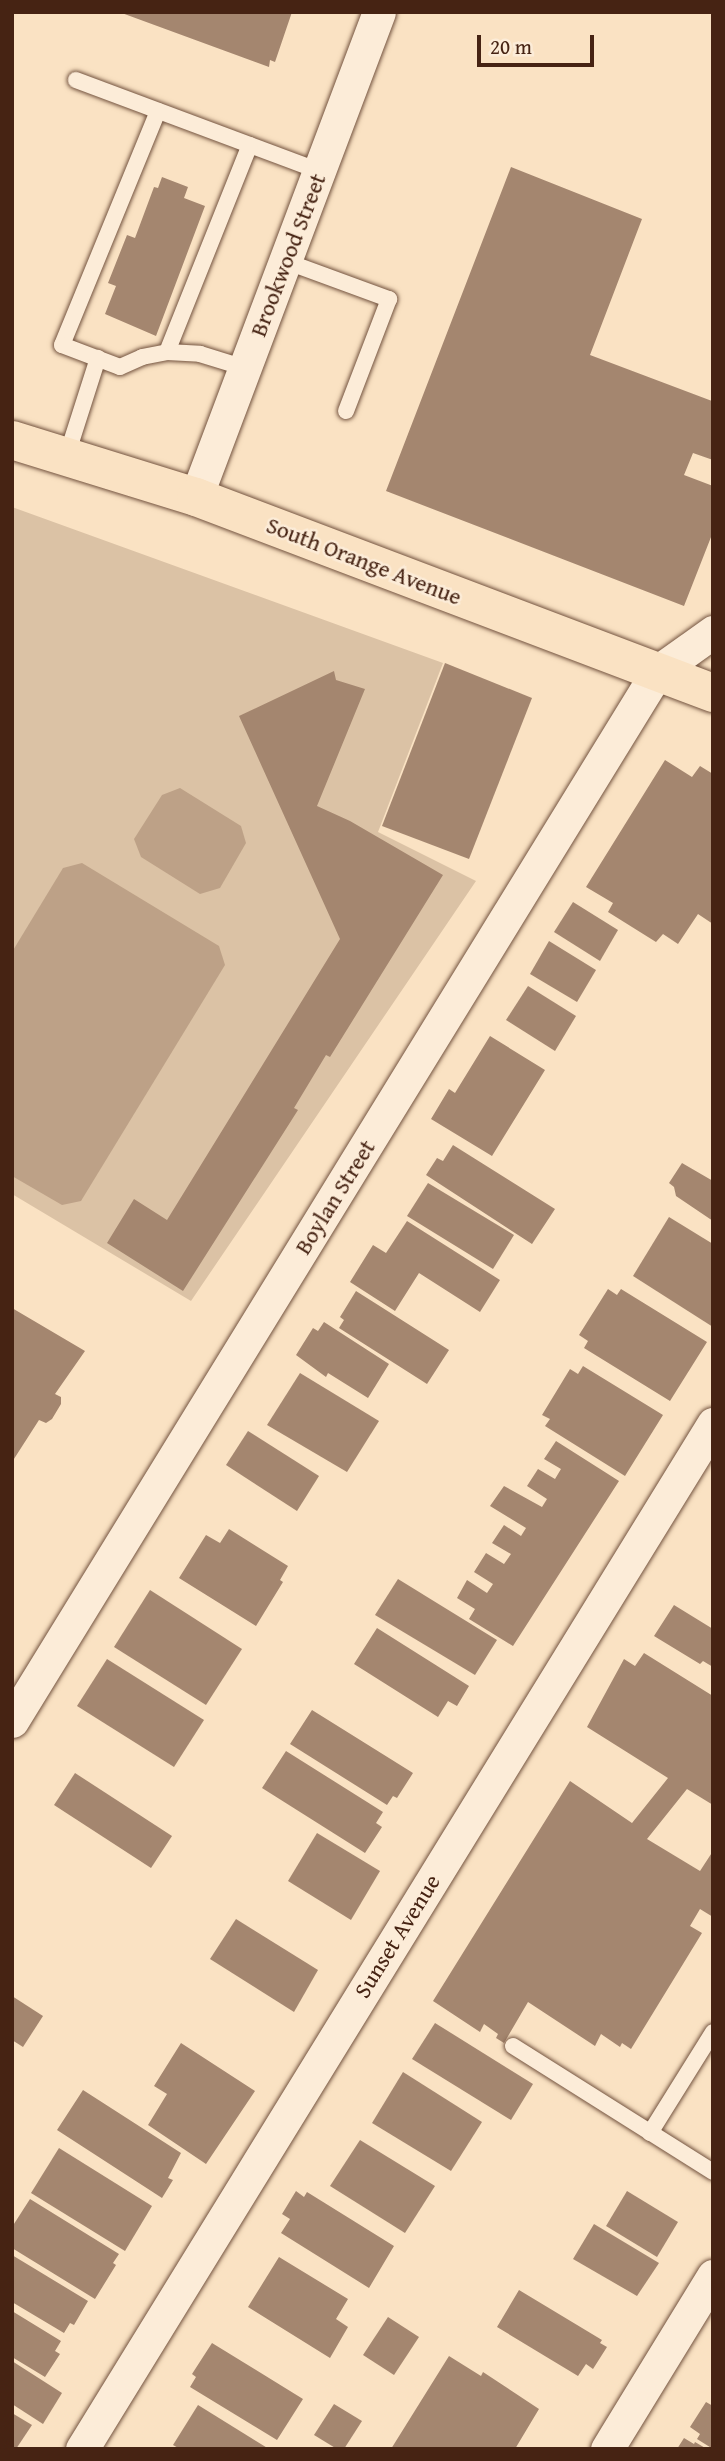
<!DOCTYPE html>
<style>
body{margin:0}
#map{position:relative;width:725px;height:2461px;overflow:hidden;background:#fae2c3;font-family:"Gentium Book Plus",serif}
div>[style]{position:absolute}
.green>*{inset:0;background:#dbc2a5}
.water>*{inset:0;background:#bda187}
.building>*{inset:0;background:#a4866f}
.roads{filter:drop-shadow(0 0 2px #73533f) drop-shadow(0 0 2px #73533f)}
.lane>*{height:16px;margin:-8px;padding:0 8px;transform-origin:8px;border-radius:8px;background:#fcecd8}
.street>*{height:33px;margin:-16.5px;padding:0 16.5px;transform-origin:16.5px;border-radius:16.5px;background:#fcecd8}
.primary>*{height:38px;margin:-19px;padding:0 19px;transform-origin:19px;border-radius:19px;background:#fae2c3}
span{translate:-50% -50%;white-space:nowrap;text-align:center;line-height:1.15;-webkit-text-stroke:5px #fcecd8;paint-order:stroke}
.street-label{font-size:23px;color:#462313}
.frame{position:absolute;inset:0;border:14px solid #462313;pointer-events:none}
.scale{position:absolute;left:477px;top:35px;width:117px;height:32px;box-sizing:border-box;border:4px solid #462313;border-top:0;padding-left:9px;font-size:21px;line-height:24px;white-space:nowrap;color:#462313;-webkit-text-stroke:5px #fcecd8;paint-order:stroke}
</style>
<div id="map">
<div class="green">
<i style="clip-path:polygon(12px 507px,443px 663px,378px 832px,476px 881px,191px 1301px,12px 1194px)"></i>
</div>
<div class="water">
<i style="clip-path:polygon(180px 788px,241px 826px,246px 843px,220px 888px,200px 894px,141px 857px,134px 839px,162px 795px)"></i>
<i style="clip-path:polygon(82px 863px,219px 946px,225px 965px,81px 1201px,62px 1205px,12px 1176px,12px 952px,63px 868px)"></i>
</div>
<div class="building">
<i style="clip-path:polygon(119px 12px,292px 12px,275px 62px,270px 60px,269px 67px)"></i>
<i style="clip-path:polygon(511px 167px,642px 219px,590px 355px,712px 401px,713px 460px,693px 453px,684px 475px,713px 486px,713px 532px,684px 606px,386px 491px)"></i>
<i style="clip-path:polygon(162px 177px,188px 187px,184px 198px,205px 206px,156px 336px,105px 314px,116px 286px,108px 283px,127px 235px,135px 238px,154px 187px,158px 188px)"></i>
<i style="clip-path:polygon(445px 663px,532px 698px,469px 859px,382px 826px)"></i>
<i style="clip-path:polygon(334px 671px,336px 680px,365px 689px,317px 806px,350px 821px,443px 875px,330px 1057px,326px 1055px,294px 1108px,298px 1110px,183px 1291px,107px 1243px,134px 1199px,167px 1220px,340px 939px,239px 716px)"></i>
<i style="clip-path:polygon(665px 760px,692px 777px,700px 766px,713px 774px,713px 924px,698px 914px,678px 944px,663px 934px,656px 942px,608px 912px,613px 903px,586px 887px)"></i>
<i style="clip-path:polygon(573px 902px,618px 930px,600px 961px,554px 932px)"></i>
<i style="clip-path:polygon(549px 941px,596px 970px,577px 1002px,530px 974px)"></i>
<i style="clip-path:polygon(528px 986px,576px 1016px,555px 1051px,506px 1020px)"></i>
<i style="clip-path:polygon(490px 1036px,545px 1070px,492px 1156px,431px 1119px,449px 1089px,455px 1093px)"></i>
<i style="clip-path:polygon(453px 1145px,555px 1209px,532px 1244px,426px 1175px,437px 1158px,443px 1161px)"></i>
<i style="clip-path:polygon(682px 1163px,713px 1181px,713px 1221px,676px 1196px,674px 1187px,669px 1183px)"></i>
<i style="clip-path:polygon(428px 1183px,514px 1235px,493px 1269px,407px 1216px)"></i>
<i style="clip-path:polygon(669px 1217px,713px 1244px,713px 1327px,633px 1276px)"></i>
<i style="clip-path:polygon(407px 1221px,500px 1280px,480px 1312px,419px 1273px,395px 1311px,350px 1282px,373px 1245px,386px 1253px)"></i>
<i style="clip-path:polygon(608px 1289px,617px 1295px,621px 1289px,707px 1342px,670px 1401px,584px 1348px,588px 1341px,579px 1335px)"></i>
<i style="clip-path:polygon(356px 1291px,449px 1350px,427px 1384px,339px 1328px,344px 1320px,340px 1317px)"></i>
<i style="clip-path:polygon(12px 1308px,85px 1351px,55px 1394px,61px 1397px,61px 1404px,52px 1419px,46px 1423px,39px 1420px,12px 1462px)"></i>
<i style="clip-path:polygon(324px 1322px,389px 1364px,368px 1398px,328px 1373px,326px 1377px,296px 1355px,313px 1328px,318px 1331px)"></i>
<i style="clip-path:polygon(583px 1366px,663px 1415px,625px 1476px,545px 1426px,550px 1419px,542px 1415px,570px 1369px,578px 1374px)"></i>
<i style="clip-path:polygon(300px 1373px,379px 1421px,347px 1472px,267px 1425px)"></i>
<i style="clip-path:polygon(248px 1431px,319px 1476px,297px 1511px,226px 1465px)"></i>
<i style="clip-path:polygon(556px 1441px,619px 1481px,513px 1646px,469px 1619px,475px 1609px,457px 1598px,467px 1580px,487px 1593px,493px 1584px,474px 1572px,486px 1553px,504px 1564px,511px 1554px,492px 1543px,504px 1525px,521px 1536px,526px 1528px,490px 1506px,504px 1486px,542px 1507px,547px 1499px,527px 1486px,538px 1469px,555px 1479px,561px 1469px,544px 1459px)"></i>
<i style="clip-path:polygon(229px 1529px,288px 1566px,280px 1580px,283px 1582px,256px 1626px,179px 1578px,206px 1535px,220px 1543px)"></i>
<i style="clip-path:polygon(398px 1579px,497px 1640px,475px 1675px,375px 1615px)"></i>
<i style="clip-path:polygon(150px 1590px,242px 1649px,206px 1705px,114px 1647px)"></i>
<i style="clip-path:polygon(674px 1605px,713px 1629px,713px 1667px,703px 1661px,700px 1664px,654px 1636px)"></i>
<i style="clip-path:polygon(377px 1628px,469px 1686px,457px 1706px,448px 1701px,438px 1717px,354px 1664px)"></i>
<i style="clip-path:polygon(644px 1653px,713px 1696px,713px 1805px,687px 1789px,647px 1839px,700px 1871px,713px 1851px,713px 1917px,700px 1909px,690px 1926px,702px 1933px,631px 2049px,622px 2043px,620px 2047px,601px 2034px,595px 2046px,528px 2002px,504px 2043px,496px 2038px,498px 2034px,484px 2024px,480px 2032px,433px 2001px,570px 1781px,632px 1823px,668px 1778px,587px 1727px,624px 1659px,635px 1666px)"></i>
<i style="clip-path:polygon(107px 1659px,204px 1720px,174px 1767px,77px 1706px)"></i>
<i style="clip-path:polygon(312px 1710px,413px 1773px,397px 1798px,393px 1796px,387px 1805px,290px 1744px)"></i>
<i style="clip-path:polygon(286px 1751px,383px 1812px,376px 1823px,382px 1827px,365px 1853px,262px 1788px)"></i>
<i style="clip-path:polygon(75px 1773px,172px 1836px,151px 1868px,54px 1805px)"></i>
<i style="clip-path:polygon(317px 1833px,380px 1871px,351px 1920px,288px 1881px)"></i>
<i style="clip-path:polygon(236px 1919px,318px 1970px,294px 2012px,210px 1959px)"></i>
<i style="clip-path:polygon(12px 1996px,43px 2016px,23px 2047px,12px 2040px)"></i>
<i style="clip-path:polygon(435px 2023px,533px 2084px,511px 2120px,412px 2059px)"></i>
<i style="clip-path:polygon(181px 2043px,255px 2091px,206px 2164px,148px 2125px,167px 2094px,154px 2086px)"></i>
<i style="clip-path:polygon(403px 2072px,482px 2122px,451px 2171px,372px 2123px)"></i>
<i style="clip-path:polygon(83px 2090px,181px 2153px,168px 2178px,173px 2180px,162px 2198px,57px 2130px)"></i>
<i style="clip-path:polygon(360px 2140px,435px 2186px,405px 2233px,330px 2186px)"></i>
<i style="clip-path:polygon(59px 2148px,152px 2206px,125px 2251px,31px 2193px)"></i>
<i style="clip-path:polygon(296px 2191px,304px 2197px,307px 2192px,394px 2246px,369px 2288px,281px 2233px,290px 2219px,282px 2214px)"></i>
<i style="clip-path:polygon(627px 2191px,678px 2222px,657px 2257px,606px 2226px)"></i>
<i style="clip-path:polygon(30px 2199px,119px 2254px,113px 2263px,116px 2265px,95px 2299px,12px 2248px,12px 2227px)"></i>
<i style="clip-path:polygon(594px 2224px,659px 2263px,637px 2296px,573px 2259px)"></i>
<i style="clip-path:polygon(12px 2255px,88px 2301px,74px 2325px,70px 2323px,64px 2333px,12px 2302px)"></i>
<i style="clip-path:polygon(279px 2257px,348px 2299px,336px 2319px,348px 2327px,330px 2358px,248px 2307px)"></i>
<i style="clip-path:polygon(519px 2290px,602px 2340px,600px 2343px,607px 2347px,593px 2369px,586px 2364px,578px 2376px,497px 2327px)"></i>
<i style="clip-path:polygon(12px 2311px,61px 2341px,55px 2351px,60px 2354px,45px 2377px,12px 2357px)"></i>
<i style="clip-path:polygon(388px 2317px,419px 2337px,394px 2375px,363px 2355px)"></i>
<i style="clip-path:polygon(212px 2343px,303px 2399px,277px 2440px,190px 2387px,196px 2377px,192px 2374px)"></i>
<i style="clip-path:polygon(449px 2356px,481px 2376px,483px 2372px,539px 2409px,515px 2449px,391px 2449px)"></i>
<i style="clip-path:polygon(12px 2361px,62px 2393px,43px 2424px,12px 2404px)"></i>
<i style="clip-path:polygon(706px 2402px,713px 2406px,713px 2449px,697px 2439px,700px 2434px,690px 2427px)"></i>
<i style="clip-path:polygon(334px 2404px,362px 2421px,344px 2449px,337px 2449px,314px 2435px)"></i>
<i style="clip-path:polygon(198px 2405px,269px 2449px,180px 2449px,173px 2445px)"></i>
<i style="clip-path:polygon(12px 2413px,32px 2425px,16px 2449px,12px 2449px)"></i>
<i style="clip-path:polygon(684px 2438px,694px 2444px,695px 2442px,707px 2449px,677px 2449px)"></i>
</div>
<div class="roads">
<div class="lane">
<i style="left:76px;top:80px;width:259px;rotate:20.5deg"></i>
<i style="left:158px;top:111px;width:253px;rotate:112.3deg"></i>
<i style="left:62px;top:345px;width:62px;rotate:20.8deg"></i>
<i style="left:120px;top:367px;width:24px;rotate:-24deg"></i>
<i style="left:142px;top:357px;width:25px;rotate:-11deg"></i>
<i style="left:167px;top:352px;width:223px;rotate:-68.2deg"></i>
<i style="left:285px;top:261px;width:111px;rotate:20.1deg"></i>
<i style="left:389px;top:299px;width:120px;rotate:111deg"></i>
<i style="left:167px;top:352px;width:33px;rotate:3deg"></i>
<i style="left:200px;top:354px;width:47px;rotate:17.3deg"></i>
<i style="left:67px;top:455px;width:102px;rotate:-72.3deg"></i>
<i style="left:513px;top:2046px;width:236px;rotate:32.2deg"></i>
<i style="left:650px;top:2133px;width:119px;rotate:-58deg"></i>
</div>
<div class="street">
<i style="left:196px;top:497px;width:518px;rotate:-69.33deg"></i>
<i style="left:12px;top:1721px;width:1231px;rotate:-58.41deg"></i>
<i style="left:657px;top:672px;width:69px;rotate:-35.5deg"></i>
<i style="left:82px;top:2449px;width:1204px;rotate:-58.38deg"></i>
<i style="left:607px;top:2449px;width:203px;rotate:-58.5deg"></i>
</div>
<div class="primary">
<i style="left:12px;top:440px;width:193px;rotate:17.2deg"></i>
<i style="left:196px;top:497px;width:553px;rotate:20.76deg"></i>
</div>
</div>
<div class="street-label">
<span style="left:288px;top:255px;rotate:-69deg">Brookwood Street</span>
<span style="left:364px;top:561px;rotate:21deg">South Orange Avenue</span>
<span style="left:335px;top:1197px;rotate:-58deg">Boylan Street</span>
<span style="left:397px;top:1936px;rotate:-58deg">Sunset Avenue</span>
</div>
<div class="frame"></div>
<div class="scale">20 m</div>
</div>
